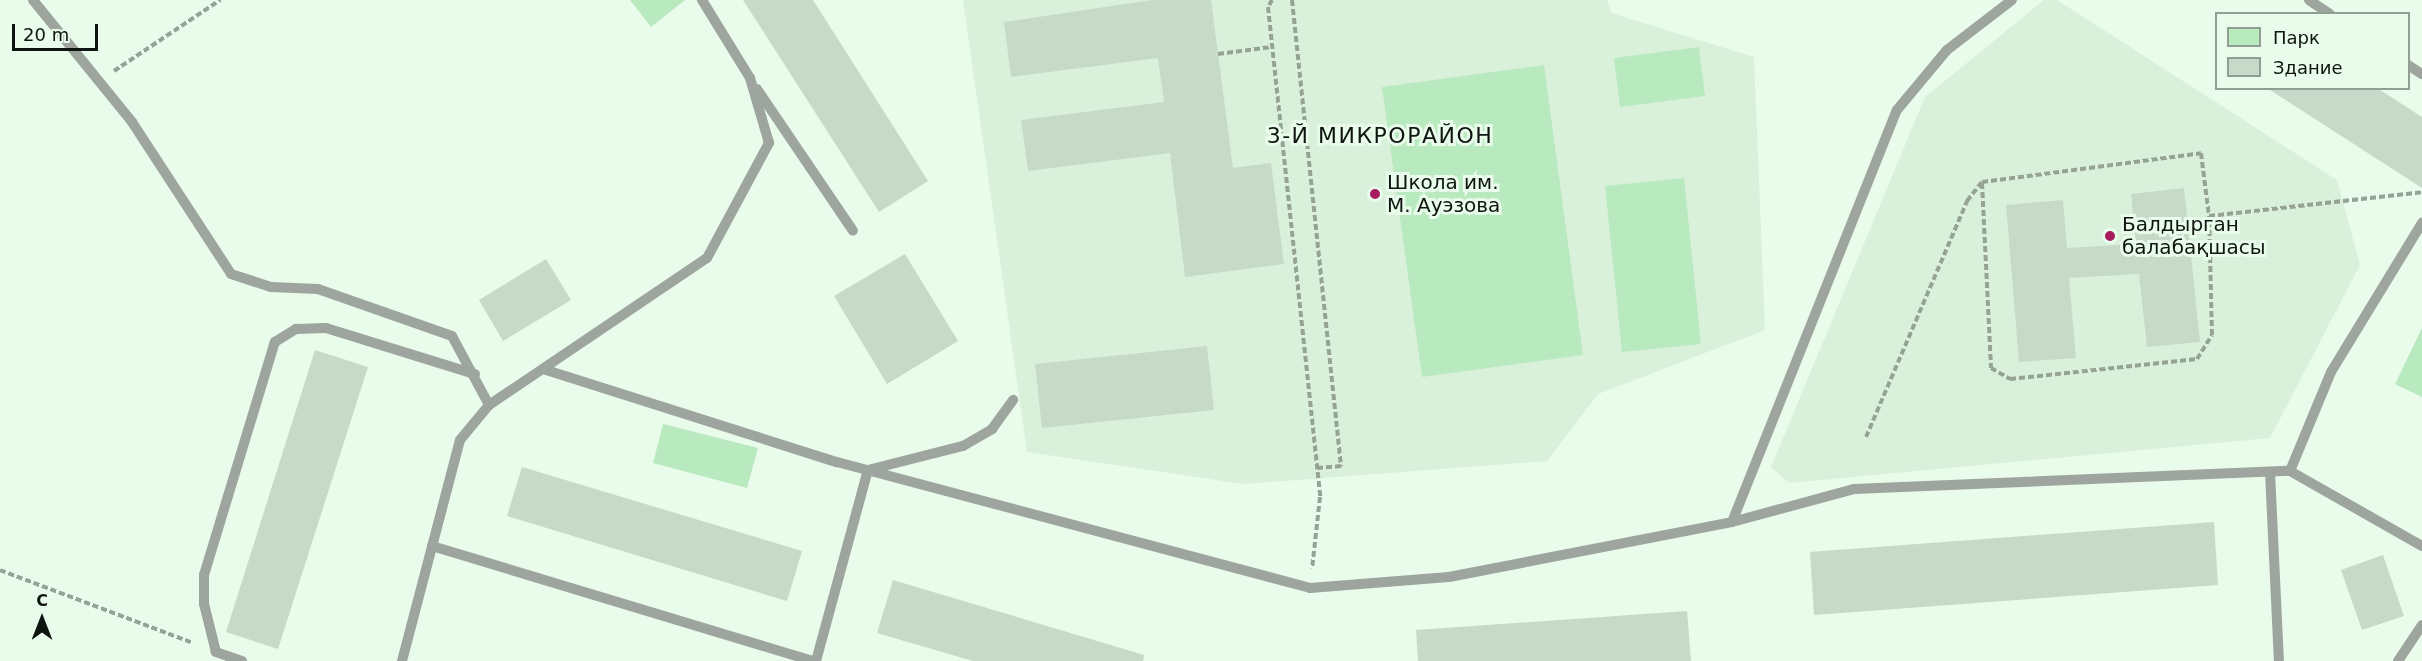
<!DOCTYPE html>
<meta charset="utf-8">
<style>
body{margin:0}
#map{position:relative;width:2422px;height:661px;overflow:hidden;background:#e9fbea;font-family:"DejaVu Sans",sans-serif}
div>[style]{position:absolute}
.built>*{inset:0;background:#d9f1db}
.green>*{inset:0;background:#b9e9bf}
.building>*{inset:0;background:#c7dac9}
.path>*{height:4px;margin-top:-2px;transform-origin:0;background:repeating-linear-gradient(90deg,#95a396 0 6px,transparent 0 9px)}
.lane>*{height:10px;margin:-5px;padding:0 5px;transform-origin:5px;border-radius:5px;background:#9da59e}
.dots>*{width:16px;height:16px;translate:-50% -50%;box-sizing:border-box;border:3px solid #e9fbea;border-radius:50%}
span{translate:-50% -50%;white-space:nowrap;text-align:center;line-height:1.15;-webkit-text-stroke:6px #e9fbea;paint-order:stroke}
.poi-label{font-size:20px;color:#0e140f}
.left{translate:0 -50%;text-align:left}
.quarter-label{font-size:22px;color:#0e140f;letter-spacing:1.5px}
.legend{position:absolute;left:2215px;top:12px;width:195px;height:78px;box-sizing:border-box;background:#e9fbea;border:2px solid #919f92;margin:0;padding:8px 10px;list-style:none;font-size:18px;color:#0e140f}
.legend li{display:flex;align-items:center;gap:12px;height:30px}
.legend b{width:30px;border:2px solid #919f92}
.north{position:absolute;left:12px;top:589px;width:60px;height:60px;-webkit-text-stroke:4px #e9fbea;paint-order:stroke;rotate:0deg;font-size:16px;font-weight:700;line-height:24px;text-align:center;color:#0e140f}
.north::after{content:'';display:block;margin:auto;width:21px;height:27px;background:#0e140f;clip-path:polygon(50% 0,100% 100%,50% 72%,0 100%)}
.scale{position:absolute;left:12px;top:24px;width:86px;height:27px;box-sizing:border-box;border:3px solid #0e140f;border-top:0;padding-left:8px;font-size:18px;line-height:21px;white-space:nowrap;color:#0e140f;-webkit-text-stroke:4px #e9fbea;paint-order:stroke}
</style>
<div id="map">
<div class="built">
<i style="clip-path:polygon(963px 0,1607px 0,1611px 13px,1754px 57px,1765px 330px,1598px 394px,1547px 461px,1244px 484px,1027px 452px)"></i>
<i style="clip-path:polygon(2044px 0,2057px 0,2337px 180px,2360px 265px,2270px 438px,1789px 483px,1771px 467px,1925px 97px)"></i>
</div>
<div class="green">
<i style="clip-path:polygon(630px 0,685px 0,651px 27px)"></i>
<i style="clip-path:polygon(1699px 47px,1705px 96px,1620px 107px,1614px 58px)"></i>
<i style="clip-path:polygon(1544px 65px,1583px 355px,1422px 377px,1382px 87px)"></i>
<i style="clip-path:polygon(1684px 178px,1701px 344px,1622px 352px,1605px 186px)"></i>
<i style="clip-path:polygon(2422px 328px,2422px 397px,2395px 384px)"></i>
<i style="clip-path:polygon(663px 424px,758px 448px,747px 488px,653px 463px)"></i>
</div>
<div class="building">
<i style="clip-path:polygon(743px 0,813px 0,928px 181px,879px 212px)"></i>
<i style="clip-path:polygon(1152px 0,1211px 0,1233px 168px,1271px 163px,1284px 264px,1185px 277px,1170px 153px,1028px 171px,1021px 120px,1164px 102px,1158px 58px,1011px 77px,1004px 22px)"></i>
<i style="clip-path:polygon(2267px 88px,2377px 88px,2422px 117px,2422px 188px)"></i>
<i style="clip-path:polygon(2184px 188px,2200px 342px,2147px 347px,2139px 274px,2069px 278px,2076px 358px,2019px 362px,2006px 205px,2063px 200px,2067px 248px,2136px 244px,2131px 194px)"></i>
<i style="clip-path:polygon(905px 254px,958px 341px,887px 384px,834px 296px)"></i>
<i style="clip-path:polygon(546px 259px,571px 300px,503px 341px,479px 300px)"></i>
<i style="clip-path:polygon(1207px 346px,1214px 410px,1042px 428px,1035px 364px)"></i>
<i style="clip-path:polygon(315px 350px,368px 367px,278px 649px,226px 632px)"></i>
<i style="clip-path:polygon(522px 467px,802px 551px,787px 601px,507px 516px)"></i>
<i style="clip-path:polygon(2214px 522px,2218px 585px,1814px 615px,1810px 552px)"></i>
<i style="clip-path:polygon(2383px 555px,2404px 616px,2362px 630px,2341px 570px)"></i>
<i style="clip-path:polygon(893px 580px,1144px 655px,1143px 661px,973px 661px,877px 633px)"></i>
<i style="clip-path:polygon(1687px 611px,1691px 661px,1418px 661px,1416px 630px)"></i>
</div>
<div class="path">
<i style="left:1272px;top:0;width:8px;rotate:120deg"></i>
<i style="left:1268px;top:7px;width:493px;rotate:83.9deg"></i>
<i style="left:1320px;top:497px;width:72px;rotate:96.3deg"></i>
<i style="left:1292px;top:0;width:469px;rotate:84deg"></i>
<i style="left:1341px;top:466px;width:24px;rotate:175deg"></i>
<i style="left:1218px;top:54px;width:54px;rotate:-7.4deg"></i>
<i style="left:114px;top:71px;width:128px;rotate:-33.8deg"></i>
<i style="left:1982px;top:183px;width:185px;rotate:87.2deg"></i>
<i style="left:1991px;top:368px;width:22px;rotate:30deg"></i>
<i style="left:2010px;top:379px;width:188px;rotate:-6.1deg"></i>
<i style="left:2197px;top:359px;width:28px;rotate:-58deg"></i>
<i style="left:2212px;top:335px;width:119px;rotate:-91.4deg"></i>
<i style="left:1866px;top:437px;width:257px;rotate:-66.8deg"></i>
<i style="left:1967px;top:201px;width:24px;rotate:-52deg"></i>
<i style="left:1982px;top:182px;width:221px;rotate:-7.5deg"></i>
<i style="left:2201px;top:153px;width:64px;rotate:82.8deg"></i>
<i style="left:2209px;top:216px;width:214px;rotate:-6.4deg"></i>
<i style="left:0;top:570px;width:206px;rotate:20.7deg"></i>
</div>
<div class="lane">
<i style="left:33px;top:0;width:157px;rotate:50.9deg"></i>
<i style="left:132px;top:122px;width:181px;rotate:56.9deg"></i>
<i style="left:231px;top:274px;width:42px;rotate:18deg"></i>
<i style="left:271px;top:287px;width:47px;rotate:2.4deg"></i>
<i style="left:318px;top:289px;width:142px;rotate:19.3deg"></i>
<i style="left:452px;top:336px;width:78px;rotate:61.8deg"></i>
<i style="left:2309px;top:0;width:25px;rotate:34deg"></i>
<i style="left:2408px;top:65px;width:17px;rotate:33deg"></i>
<i style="left:757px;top:89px;width:171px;rotate:55.9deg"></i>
<i style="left:543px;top:369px;width:308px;rotate:17.6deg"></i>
<i style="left:837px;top:462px;width:489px;rotate:14.9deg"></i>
<i style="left:1310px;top:588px;width:139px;rotate:-4.5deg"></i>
<i style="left:1449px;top:577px;width:288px;rotate:-11deg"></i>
<i style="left:1732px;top:522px;width:126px;rotate:-15.1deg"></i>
<i style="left:1854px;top:489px;width:436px;rotate:-2.4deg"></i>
<i style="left:2290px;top:471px;width:152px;rotate:29.6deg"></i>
<i style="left:2290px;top:471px;width:107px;rotate:-67.5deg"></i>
<i style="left:2331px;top:372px;width:175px;rotate:-58.6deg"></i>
<i style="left:2270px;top:472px;width:189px;rotate:87.3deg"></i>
<i style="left:1732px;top:522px;width:444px;rotate:-68.2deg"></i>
<i style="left:1897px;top:110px;width:78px;rotate:-50.2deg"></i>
<i style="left:1947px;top:50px;width:82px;rotate:-37.6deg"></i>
<i style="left:432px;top:546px;width:398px;rotate:16.8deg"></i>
<i style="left:242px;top:661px;width:28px;rotate:-161deg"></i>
<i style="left:216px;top:652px;width:49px;rotate:-104deg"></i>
<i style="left:204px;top:604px;width:29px;rotate:-90deg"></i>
<i style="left:204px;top:575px;width:244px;rotate:-73.1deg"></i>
<i style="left:275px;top:342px;width:25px;rotate:-32deg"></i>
<i style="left:296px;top:329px;width:30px;rotate:-2deg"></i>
<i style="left:326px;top:328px;width:156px;rotate:17.2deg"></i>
<i style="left:402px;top:661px;width:228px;rotate:-75.3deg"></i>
<i style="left:460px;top:440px;width:45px;rotate:-50.4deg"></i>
<i style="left:489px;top:405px;width:263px;rotate:-34deg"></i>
<i style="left:707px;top:258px;width:131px;rotate:-61.7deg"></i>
<i style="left:769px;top:143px;width:68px;rotate:-106.3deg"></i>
<i style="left:750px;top:78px;width:92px;rotate:-121.6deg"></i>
<i style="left:816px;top:661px;width:198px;rotate:-74.8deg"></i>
<i style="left:868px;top:470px;width:98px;rotate:-14.2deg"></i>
<i style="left:963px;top:446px;width:34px;rotate:-30deg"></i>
<i style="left:992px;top:429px;width:36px;rotate:-54deg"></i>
<i style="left:2398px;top:661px;width:43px;rotate:-56.3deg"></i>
</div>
<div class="dots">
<i style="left:1375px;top:194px;background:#a71c5f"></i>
<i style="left:2110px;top:236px;background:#a71c5f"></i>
</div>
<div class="poi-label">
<span class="left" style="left:1387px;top:194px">Школа им.<br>М. Ауэзова</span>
<span class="left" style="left:2122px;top:236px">Балдырган<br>балабақшасы</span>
</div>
<div class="quarter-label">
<span style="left:1380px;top:136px">3-Й МИКРОРАЙОН</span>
</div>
<ul class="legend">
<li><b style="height:16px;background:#b9e9bf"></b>Парк</li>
<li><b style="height:16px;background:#c7dac9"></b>Здание</li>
</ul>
<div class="north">С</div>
<div class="scale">20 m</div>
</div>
